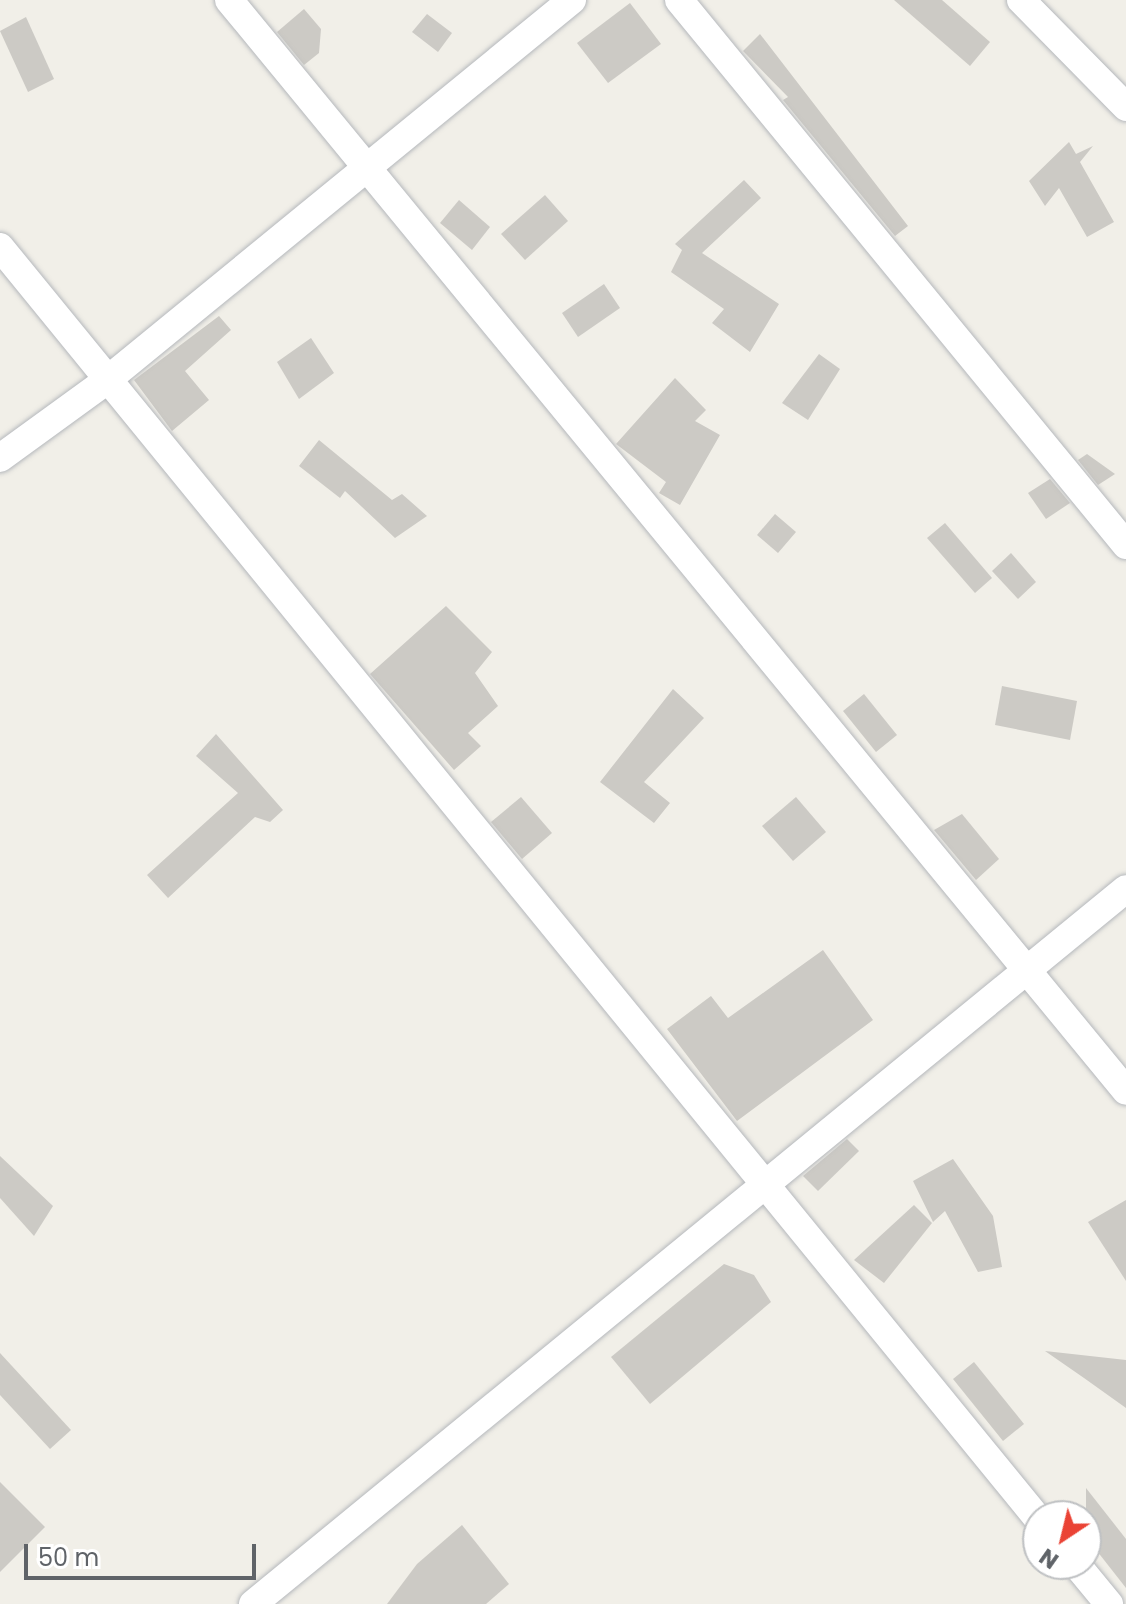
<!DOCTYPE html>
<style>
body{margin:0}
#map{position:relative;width:1126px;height:1604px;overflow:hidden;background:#f1efe8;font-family:Poppins,sans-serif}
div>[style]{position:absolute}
.building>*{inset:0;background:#cccac5}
.roads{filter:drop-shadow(0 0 2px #b5b8bc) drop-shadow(0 0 2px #b5b8bc)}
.minor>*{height:28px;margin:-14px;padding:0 14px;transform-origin:14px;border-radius:14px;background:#fff}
span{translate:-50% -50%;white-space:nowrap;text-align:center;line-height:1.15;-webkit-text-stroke:6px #fff;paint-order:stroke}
.north{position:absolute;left:1022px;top:1500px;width:80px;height:80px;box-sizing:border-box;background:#fff;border:2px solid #bfc1c3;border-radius:50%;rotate:215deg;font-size:22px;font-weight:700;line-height:32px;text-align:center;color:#5f6368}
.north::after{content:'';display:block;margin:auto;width:28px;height:36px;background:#ea4335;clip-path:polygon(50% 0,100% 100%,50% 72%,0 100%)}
.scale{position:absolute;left:24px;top:1544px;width:232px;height:36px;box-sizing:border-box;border:4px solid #5f6368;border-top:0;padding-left:10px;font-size:24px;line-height:28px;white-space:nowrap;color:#5f6368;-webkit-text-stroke:6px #fff;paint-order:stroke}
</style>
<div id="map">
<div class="building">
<i style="clip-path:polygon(894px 0,942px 0,990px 42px,970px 66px)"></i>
<i style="clip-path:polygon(630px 3px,661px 44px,608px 83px,577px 43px)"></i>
<i style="clip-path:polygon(304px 9px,321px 29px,319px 53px,304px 65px,277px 32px)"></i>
<i style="clip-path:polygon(427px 14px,452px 33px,438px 52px,412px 32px)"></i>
<i style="clip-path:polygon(26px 17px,54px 79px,28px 92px,0 31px)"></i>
<i style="clip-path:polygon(760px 34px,908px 226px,895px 236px,783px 100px,788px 97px,743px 51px)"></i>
<i style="clip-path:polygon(1069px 142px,1076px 154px,1093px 146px,1080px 162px,1114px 222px,1087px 237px,1059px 188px,1045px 206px,1029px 181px)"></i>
<i style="clip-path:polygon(744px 180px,761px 198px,702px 253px,779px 304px,750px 352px,712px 323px,724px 309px,671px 272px,682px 250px,675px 244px)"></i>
<i style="clip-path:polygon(545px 195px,568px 221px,525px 260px,501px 234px)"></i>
<i style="clip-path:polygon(459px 200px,490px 227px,472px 250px,440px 223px)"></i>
<i style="clip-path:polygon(604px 284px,620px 308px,578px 337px,562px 313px)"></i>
<i style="clip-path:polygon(219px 316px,231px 330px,185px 371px,209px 400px,172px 431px,134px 380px)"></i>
<i style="clip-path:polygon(311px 338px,334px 373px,299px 399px,277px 362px)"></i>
<i style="clip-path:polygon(819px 354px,840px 369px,808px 420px,782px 403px)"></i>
<i style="clip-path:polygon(675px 378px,706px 410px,695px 421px,720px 435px,680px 505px,659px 493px,666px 482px,616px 444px)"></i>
<i style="clip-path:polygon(319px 440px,392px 500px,402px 494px,427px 516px,395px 538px,345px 491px,340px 498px,299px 466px)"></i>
<i style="clip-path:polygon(1087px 454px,1115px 474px,1098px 485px,1078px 460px)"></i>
<i style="clip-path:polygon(1050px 479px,1070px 503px,1046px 519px,1028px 493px)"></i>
<i style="clip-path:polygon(775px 514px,796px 532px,778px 553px,757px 535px)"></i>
<i style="clip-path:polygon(945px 523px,992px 578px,975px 593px,927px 538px)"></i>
<i style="clip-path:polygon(1011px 553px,1036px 582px,1018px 599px,992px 571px)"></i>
<i style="clip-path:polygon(446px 606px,492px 652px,475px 673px,498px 706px,468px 733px,481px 746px,454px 770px,370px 674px)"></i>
<i style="clip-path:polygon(1002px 686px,1077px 701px,1070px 740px,995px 725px)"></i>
<i style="clip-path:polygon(673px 689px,704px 718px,644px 782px,670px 803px,654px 823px,600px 782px)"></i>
<i style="clip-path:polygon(864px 694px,897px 735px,876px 752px,843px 711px)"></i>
<i style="clip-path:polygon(216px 734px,283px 810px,270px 822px,255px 817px,168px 898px,147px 875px,238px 793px,196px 756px)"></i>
<i style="clip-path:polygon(521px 797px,552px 833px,522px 859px,491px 822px)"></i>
<i style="clip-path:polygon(796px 797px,826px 832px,793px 861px,762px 826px)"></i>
<i style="clip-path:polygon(962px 814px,999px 859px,976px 880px,934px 830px)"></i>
<i style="clip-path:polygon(823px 950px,873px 1020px,737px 1121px,667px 1029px,711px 996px,728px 1018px)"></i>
<i style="clip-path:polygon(847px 1139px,859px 1151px,818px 1191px,803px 1176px)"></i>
<i style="clip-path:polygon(0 1156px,53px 1206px,34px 1236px,0 1198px)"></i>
<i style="clip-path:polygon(953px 1159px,993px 1216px,1002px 1267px,978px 1272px,945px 1211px,933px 1222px,913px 1181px)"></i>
<i style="clip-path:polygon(1126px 1200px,1126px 1281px,1088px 1222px)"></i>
<i style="clip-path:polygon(914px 1205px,932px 1223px,884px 1283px,854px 1260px)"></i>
<i style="clip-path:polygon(724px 1264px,754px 1275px,771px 1302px,650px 1404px,611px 1357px)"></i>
<i style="clip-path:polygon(1045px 1351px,1126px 1360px,1126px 1408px,1084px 1378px)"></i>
<i style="clip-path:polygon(0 1353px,71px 1430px,50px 1449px,0 1395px)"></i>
<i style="clip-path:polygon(974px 1362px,1024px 1424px,1003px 1441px,953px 1379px)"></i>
<i style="clip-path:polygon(0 1482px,45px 1527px,0 1572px)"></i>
<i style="clip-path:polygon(1086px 1488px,1126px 1539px,1126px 1588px,1086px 1537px)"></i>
<i style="clip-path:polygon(462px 1525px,509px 1584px,486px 1604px,387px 1604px,417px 1564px)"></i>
</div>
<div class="roads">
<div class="minor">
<i style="left:229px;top:0;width:1412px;rotate:50.57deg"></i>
<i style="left:679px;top:0;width:705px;rotate:50.64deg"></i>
<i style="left:1021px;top:0;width:150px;rotate:45.5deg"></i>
<i style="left:0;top:247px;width:1642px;rotate:50.78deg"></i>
<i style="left:0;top:458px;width:131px;rotate:-36deg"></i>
<i style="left:106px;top:381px;width:602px;rotate:-39.27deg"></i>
<i style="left:1076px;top:1564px;width:52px;rotate:50.5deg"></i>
<i style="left:253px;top:1604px;width:1128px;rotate:-39.32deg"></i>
</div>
</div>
<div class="north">N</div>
<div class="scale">50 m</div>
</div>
